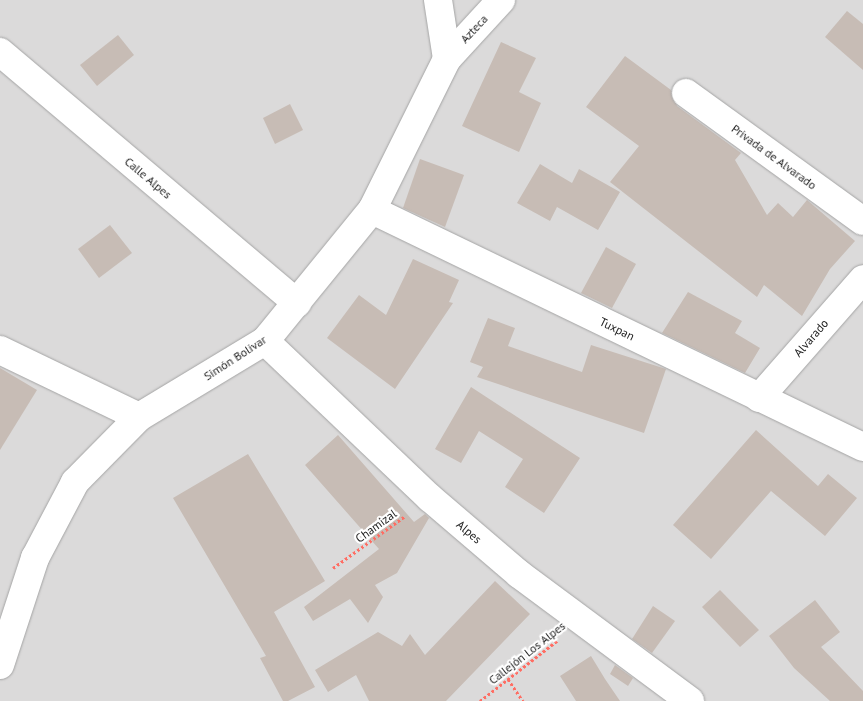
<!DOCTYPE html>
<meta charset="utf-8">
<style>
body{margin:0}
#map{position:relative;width:863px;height:701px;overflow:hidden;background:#efeae2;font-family:"PT Sans",sans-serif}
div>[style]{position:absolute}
.residential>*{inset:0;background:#dbdada}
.building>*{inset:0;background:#c7bcb5}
.path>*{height:3px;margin-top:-1.5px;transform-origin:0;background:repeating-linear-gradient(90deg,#ff6d63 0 2.5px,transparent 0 5px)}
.roads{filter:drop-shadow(0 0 1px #a4a4a4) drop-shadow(0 0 1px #a4a4a4)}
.street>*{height:28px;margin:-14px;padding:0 14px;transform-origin:14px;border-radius:14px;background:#fff}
span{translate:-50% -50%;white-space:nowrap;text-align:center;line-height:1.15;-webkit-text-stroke:4.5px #fff;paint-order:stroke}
.street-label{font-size:12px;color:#1d1d1d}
</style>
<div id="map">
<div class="residential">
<i style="clip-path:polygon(0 0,863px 0,863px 701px,0 701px)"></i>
</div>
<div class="building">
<i style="clip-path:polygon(847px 11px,863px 24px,863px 70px,825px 37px)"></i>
<i style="clip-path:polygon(118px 35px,134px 55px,97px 86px,80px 65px)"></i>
<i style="clip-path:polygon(501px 42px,536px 58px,519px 92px,541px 103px,519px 152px,462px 126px)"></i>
<i style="clip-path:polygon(625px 56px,671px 90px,677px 106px,741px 153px,735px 160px,767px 215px,778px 203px,793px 217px,807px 200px,855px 241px,830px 269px,802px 316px,764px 285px,757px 297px,610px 182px,639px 146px,586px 107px)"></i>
<i style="clip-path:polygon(290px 104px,303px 130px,275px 144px,263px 118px)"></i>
<i style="clip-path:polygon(420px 159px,464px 175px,445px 227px,403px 208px)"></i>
<i style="clip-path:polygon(540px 164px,572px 183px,579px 169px,620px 192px,598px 230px,557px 207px,550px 221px,517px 203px)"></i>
<i style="clip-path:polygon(110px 225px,132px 253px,99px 278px,78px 249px)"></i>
<i style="clip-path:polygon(606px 247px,636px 264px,612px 308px,581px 293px)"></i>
<i style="clip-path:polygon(413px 259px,459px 280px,449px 302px,453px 303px,395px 389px,327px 338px,359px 295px,386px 315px)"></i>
<i style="clip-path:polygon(688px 292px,742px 321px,735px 333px,760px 348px,745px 373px,662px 333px)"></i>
<i style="clip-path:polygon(488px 318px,515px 328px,508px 346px,582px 372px,591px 345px,666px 369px,644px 433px,477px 377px,483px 367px,470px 362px)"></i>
<i style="clip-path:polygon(0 368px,37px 390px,0 450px)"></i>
<i style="clip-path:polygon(471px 387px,580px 458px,544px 513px,505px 487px,523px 459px,479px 431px,461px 463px,435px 449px)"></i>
<i style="clip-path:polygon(756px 430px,818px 486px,828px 474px,857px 498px,825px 536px,771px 491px,711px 559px,673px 525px)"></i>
<i style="clip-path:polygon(338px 435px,414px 522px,425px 514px,429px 518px,397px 573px,375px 585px,383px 597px,368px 623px,350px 599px,313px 621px,304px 607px,379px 549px,305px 465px)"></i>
<i style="clip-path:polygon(248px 454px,325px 581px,274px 612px,315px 687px,288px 701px,283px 701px,260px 658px,266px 656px,173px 498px)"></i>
<i style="clip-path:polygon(495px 581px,530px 614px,446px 701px,369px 701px,356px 675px,328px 692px,315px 670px,378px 632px,402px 646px,410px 634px,425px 655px)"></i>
<i style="clip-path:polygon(720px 590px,759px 630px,740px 647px,702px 607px)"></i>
<i style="clip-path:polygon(815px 600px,840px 632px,821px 647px,863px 691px,863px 701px,830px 701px,794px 668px,769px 636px)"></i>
<i style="clip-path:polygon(653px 606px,675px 621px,652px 653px,632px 639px)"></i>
<i style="clip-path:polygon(591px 656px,605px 679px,620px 701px,576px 701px,560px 676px)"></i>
<i style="clip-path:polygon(615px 665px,633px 678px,628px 686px,610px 674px)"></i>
</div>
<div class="path">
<i style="left:333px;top:568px;width:89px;rotate:-35.8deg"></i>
<i style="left:508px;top:679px;width:27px;rotate:56deg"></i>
<i style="left:480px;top:701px;width:99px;rotate:-38deg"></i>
</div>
<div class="roads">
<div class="street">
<i style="left:0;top:52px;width:389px;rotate:40.2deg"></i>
<i style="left:447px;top:59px;width:80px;rotate:-47.5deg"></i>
<i style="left:686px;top:93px;width:218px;rotate:35.9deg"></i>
<i style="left:372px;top:210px;width:545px;rotate:25.77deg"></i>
<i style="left:265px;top:341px;width:228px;rotate:43.6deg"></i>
<i style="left:430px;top:498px;width:117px;rotate:40.5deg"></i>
<i style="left:519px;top:574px;width:213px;rotate:36.6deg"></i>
<i style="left:0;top:350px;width:154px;rotate:25.7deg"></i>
<i style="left:759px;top:398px;width:158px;rotate:-48.8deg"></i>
<i style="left:0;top:665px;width:113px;rotate:-71.9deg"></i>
<i style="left:35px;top:558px;width:86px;rotate:-62.2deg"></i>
<i style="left:75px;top:482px;width:91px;rotate:-45.4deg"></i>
<i style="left:139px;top:417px;width:147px;rotate:-31.1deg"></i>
<i style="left:265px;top:341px;width:169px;rotate:-50.8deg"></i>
<i style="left:372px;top:210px;width:169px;rotate:-63.6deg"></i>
<i style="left:447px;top:59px;width:60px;rotate:-98.7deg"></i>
</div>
</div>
<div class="street-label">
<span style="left:474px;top:29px;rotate:-47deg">Azteca</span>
<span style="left:774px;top:157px;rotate:36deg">Privada de Alvarado</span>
<span style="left:148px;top:178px;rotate:40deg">Calle Alpes</span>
<span style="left:617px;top:329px;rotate:26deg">Tuxpan</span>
<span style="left:811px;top:338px;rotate:-49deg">Alvarado</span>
<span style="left:235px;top:358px;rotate:-33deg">Simón Bolivar</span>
<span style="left:376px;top:526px;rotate:-36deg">Chamizal</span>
<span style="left:469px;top:532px;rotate:40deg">Alpes</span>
<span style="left:527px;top:653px;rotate:-38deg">Callejón Los Alpes</span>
</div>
</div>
